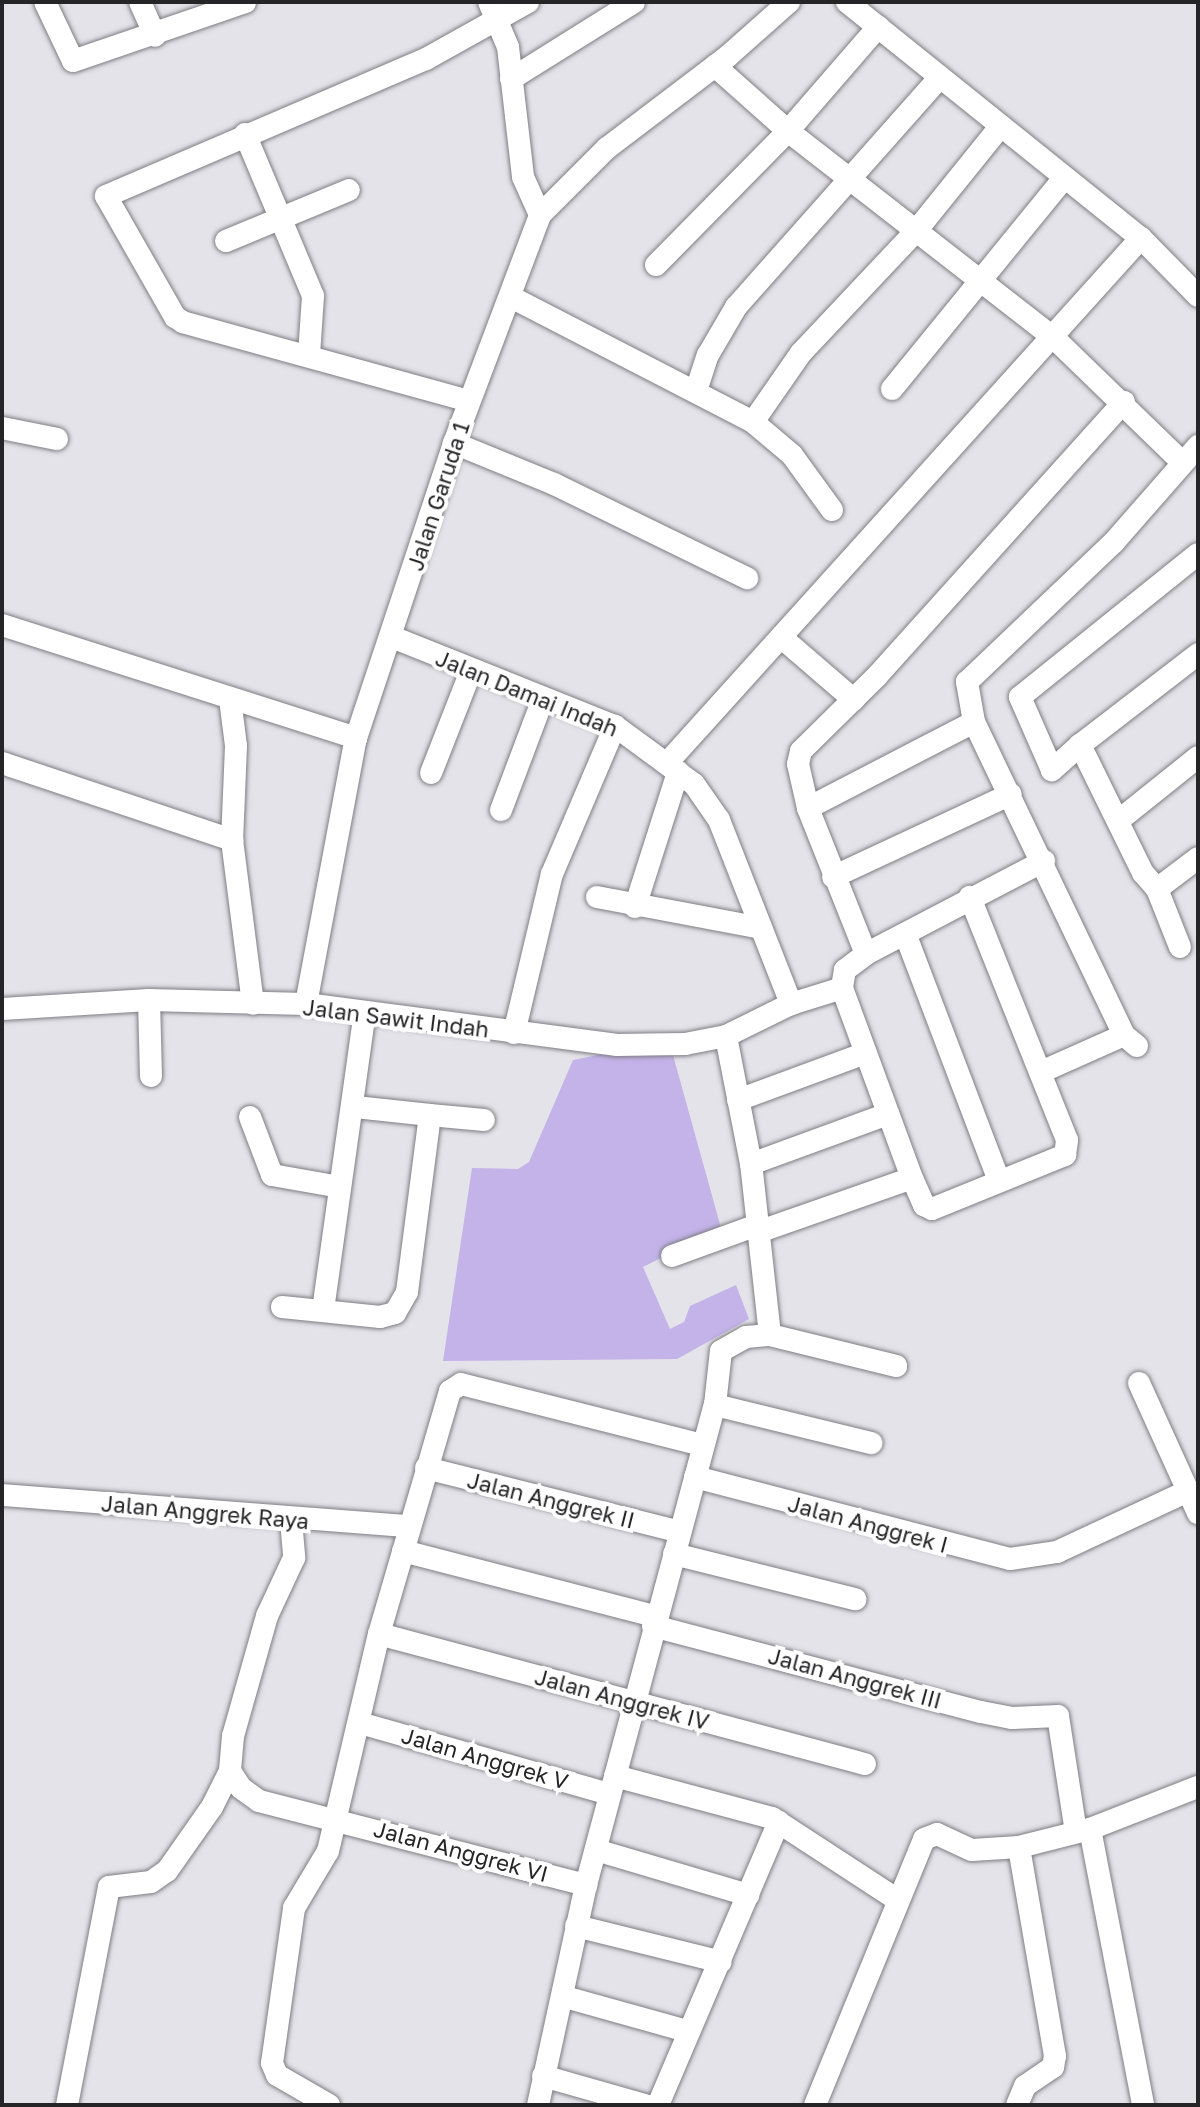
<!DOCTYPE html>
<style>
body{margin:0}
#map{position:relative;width:1200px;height:2107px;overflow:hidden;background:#e4e3e9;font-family:"Golos Text",sans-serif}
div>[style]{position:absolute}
.green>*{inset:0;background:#c3b3e9}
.roads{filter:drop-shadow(0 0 2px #7f7d83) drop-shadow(0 0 2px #7f7d83)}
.minor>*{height:22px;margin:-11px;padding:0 11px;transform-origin:11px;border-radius:11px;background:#fff}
span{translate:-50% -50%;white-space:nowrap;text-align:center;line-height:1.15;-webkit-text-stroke:8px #fff;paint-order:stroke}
.street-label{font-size:22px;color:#252527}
.frame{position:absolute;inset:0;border:4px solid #252527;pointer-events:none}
</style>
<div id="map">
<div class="green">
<i style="clip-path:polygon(608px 1053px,673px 1055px,721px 1228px,643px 1267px,670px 1329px,684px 1322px,690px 1306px,736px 1285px,749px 1319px,677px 1359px,443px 1361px,472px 1168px,518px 1169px,529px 1162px,573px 1060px)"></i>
</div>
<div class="roads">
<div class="minor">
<i style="left:45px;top:2px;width:65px;rotate:64.6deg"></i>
<i style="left:73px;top:61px;width:182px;rotate:-18.9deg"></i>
<i style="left:140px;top:2px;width:37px;rotate:66deg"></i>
<i style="left:489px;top:2px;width:49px;rotate:67.1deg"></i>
<i style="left:508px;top:47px;width:131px;rotate:83.4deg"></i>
<i style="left:523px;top:177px;width:42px;rotate:65.9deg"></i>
<i style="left:847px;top:2px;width:377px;rotate:38.8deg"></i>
<i style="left:1141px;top:238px;width:81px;rotate:45.5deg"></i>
<i style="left:715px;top:66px;width:98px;rotate:41.7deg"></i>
<i style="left:788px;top:131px;width:336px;rotate:37.9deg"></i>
<i style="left:1053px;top:337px;width:178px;rotate:44.1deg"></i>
<i style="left:511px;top:79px;width:145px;rotate:-32deg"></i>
<i style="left:245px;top:134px;width:176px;rotate:67.2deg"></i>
<i style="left:313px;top:296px;width:59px;rotate:93.9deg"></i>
<i style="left:226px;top:241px;width:133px;rotate:-22.5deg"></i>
<i style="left:656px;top:265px;width:188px;rotate:-45.4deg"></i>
<i style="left:788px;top:131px;width:138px;rotate:-49.1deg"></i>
<i style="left:511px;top:297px;width:272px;rotate:27.3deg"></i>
<i style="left:753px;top:422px;width:51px;rotate:40.2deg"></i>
<i style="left:792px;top:455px;width:68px;rotate:54deg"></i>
<i style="left:892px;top:389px;width:271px;rotate:-50.8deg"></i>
<i style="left:696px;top:391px;width:38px;rotate:-72deg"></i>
<i style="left:708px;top:355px;width:56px;rotate:-59.7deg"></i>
<i style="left:736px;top:307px;width:306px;rotate:-48.4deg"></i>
<i style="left:469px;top:401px;width:297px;rotate:-164.6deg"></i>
<i style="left:183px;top:322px;width:9px;rotate:-148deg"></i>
<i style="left:175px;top:317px;width:139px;rotate:-119.7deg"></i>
<i style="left:106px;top:196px;width:348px;rotate:-23.2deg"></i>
<i style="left:426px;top:59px;width:117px;rotate:-29.2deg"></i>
<i style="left:753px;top:422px;width:84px;rotate:-55.2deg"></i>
<i style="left:801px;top:353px;width:168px;rotate:-46.7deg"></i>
<i style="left:916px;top:231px;width:132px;rotate:-51.1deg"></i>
<i style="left:2px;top:428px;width:56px;rotate:11.3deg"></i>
<i style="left:454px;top:443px;width:108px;rotate:22.3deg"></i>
<i style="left:554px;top:484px;width:215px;rotate:26deg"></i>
<i style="left:2px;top:625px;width:372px;rotate:17.7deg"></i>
<i style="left:392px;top:637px;width:240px;rotate:21.8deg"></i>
<i style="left:615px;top:726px;width:98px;rotate:36.3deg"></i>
<i style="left:694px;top:784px;width:44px;rotate:55.2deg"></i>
<i style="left:719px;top:820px;width:198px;rotate:68.6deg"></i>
<i style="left:781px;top:637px;width:96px;rotate:40.8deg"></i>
<i style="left:230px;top:699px;width:47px;rotate:82.7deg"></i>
<i style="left:236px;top:746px;width:94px;rotate:92.4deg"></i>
<i style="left:232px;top:840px;width:165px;rotate:82.7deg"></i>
<i style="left:1080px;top:745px;width:149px;rotate:-37.6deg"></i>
<i style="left:668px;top:762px;width:706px;rotate:-47.93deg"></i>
<i style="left:2px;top:763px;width:243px;rotate:18.5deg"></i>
<i style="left:431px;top:773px;width:110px;rotate:-68.6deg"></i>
<i style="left:808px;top:808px;width:187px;rotate:-27.4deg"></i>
<i style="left:501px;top:810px;width:119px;rotate:-69.3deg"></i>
<i style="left:1118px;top:821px;width:102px;rotate:-38.7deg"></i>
<i style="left:833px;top:877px;width:196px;rotate:-25deg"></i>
<i style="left:1157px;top:889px;width:51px;rotate:-37.1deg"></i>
<i style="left:597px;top:897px;width:167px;rotate:10.7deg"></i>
<i style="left:635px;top:907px;width:142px;rotate:-72.3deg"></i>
<i style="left:906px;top:936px;width:262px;rotate:69.2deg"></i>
<i style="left:1180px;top:947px;width:62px;rotate:-111.6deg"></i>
<i style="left:1157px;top:889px;width:21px;rotate:-131deg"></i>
<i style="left:1143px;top:873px;width:143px;rotate:-116.2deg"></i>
<i style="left:1080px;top:745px;width:38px;rotate:138deg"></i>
<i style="left:1052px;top:770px;width:80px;rotate:-113.7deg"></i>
<i style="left:1020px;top:697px;width:228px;rotate:-38.8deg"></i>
<i style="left:866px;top:954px;width:157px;rotate:-111.7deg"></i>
<i style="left:808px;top:808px;width:45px;rotate:-102.8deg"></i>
<i style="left:798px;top:764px;width:13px;rotate:-77deg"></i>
<i style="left:801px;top:751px;width:107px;rotate:-44.6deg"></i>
<i style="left:877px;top:676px;width:369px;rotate:-48deg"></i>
<i style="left:842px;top:988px;width:202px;rotate:69.8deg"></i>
<i style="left:149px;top:1000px;width:76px;rotate:88.5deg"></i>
<i style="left:306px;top:1004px;width:271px;rotate:-79.4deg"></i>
<i style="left:356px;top:738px;width:311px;rotate:-71.6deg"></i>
<i style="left:454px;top:443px;width:244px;rotate:-69.3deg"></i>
<i style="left:540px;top:215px;width:95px;rotate:-45deg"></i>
<i style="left:607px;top:148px;width:151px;rotate:-37.2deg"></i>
<i style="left:727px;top:57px;width:83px;rotate:-41.6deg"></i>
<i style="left:2px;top:1009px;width:147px;rotate:-3.5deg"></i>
<i style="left:149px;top:1000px;width:157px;rotate:1.5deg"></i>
<i style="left:306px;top:1004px;width:314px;rotate:7.5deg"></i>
<i style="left:617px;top:1045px;width:68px;rotate:-0.8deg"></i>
<i style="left:685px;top:1044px;width:42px;rotate:-11deg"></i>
<i style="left:514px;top:1033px;width:163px;rotate:-76.6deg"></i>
<i style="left:552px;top:874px;width:161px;rotate:-66.9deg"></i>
<i style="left:1137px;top:1046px;width:17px;rotate:-140deg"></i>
<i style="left:1124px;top:1035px;width:347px;rotate:-115.6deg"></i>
<i style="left:974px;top:722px;width:41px;rotate:-99.9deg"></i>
<i style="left:967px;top:682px;width:203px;rotate:-43.6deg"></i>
<i style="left:1114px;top:542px;width:128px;rotate:-48.8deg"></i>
<i style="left:1041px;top:1072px;width:91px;rotate:-24deg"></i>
<i style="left:738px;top:1100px;width:136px;rotate:-20.2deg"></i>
<i style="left:430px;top:1115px;width:54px;rotate:5.3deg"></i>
<i style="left:250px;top:1117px;width:62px;rotate:69.2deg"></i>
<i style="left:272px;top:1175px;width:69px;rotate:10deg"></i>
<i style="left:751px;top:1164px;width:146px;rotate:-20.1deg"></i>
<i style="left:758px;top:1232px;width:163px;rotate:-19.3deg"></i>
<i style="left:912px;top:1178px;width:30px;rotate:66deg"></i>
<i style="left:924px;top:1205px;width:9px;rotate:27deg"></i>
<i style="left:932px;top:1209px;width:144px;rotate:-22.1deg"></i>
<i style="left:1065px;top:1155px;width:15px;rotate:-82deg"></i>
<i style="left:1067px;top:1140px;width:262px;rotate:-111.8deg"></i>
<i style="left:672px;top:1256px;width:90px;rotate:-20deg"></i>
<i style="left:282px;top:1307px;width:99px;rotate:5.8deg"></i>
<i style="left:380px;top:1317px;width:16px;rotate:-15deg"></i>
<i style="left:395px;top:1313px;width:24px;rotate:-60deg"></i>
<i style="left:407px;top:1292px;width:178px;rotate:-82.6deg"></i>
<i style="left:430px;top:1115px;width:75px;rotate:-173.9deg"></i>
<i style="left:323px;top:1310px;width:301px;rotate:-82deg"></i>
<i style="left:770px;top:1335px;width:172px;rotate:-96.3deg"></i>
<i style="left:751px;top:1164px;width:130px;rotate:-101.1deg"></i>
<i style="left:726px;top:1036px;width:72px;rotate:-26.2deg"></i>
<i style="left:791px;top:1004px;width:53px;rotate:-17.4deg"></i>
<i style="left:842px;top:988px;width:18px;rotate:-81deg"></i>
<i style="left:845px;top:970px;width:26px;rotate:-37deg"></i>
<i style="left:866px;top:954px;width:201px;rotate:-27.6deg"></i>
<i style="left:1139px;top:1383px;width:143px;rotate:65.6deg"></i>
<i style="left:715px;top:1405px;width:161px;rotate:13.7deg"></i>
<i style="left:426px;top:1468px;width:259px;rotate:14.1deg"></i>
<i style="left:695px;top:1477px;width:325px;rotate:14.6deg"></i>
<i style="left:1010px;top:1559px;width:48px;rotate:-8.5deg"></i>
<i style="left:1057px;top:1552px;width:145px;rotate:-25deg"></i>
<i style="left:2px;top:1495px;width:407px;rotate:4.4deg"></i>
<i style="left:291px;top:1520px;width:38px;rotate:85deg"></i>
<i style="left:294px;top:1558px;width:64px;rotate:115deg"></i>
<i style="left:267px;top:1616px;width:125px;rotate:105.8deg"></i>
<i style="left:233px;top:1736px;width:35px;rotate:95deg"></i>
<i style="left:230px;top:1771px;width:20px;rotate:57deg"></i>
<i style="left:241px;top:1788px;width:22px;rotate:36deg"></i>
<i style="left:259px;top:1801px;width:338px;rotate:14.4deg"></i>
<i style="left:403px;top:1551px;width:259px;rotate:14.5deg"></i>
<i style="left:674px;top:1554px;width:187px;rotate:14deg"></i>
<i style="left:653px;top:1626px;width:339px;rotate:14.7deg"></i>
<i style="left:981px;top:1712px;width:32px;rotate:11deg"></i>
<i style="left:1012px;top:1718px;width:46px;rotate:-2.5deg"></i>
<i style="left:1058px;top:1716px;width:117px;rotate:81.2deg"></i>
<i style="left:379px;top:1634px;width:503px;rotate:14.98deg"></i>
<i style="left:360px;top:1723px;width:260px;rotate:15.9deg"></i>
<i style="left:615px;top:1776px;width:163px;rotate:15deg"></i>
<i style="left:772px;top:1818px;width:150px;rotate:33.1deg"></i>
<i style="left:1090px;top:1829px;width:281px;rotate:79.1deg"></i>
<i style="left:596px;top:1850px;width:159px;rotate:16.5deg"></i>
<i style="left:576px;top:1926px;width:149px;rotate:13.9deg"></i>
<i style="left:565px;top:1997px;width:127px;rotate:15.6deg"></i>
<i style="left:543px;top:2076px;width:106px;rotate:15.9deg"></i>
<i style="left:67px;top:2105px;width:222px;rotate:-79.1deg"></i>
<i style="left:109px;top:1887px;width:42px;rotate:-6.8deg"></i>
<i style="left:151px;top:1882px;width:19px;rotate:-35deg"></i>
<i style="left:167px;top:1871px;width:78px;rotate:-54.9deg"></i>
<i style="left:212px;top:1807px;width:40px;rotate:-63.4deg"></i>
<i style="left:329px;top:2105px;width:60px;rotate:-150deg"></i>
<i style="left:277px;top:2075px;width:13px;rotate:-113deg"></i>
<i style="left:272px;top:2063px;width:157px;rotate:-81.9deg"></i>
<i style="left:294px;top:1908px;width:66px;rotate:-59.2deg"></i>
<i style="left:328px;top:1851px;width:223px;rotate:-76.8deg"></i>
<i style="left:379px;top:1634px;width:253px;rotate:-73.7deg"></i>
<i style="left:450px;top:1391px;width:13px;rotate:-32deg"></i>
<i style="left:461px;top:1384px;width:249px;rotate:14.2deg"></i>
<i style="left:538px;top:2105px;width:225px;rotate:-77.7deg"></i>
<i style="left:586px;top:1885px;width:497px;rotate:-75deg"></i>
<i style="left:715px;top:1405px;width:54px;rotate:-83.7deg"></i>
<i style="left:721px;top:1351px;width:29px;rotate:-29deg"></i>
<i style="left:746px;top:1337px;width:24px;rotate:-5deg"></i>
<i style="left:770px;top:1335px;width:130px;rotate:13.8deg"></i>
<i style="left:658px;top:2105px;width:308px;rotate:-66.9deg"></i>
<i style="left:815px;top:2105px;width:287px;rotate:-67.7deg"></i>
<i style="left:924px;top:1839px;width:14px;rotate:-21deg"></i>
<i style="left:937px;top:1834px;width:38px;rotate:25deg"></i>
<i style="left:972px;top:1850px;width:47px;rotate:-3.7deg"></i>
<i style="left:1019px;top:1847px;width:73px;rotate:-14.2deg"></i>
<i style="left:1090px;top:1829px;width:116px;rotate:-21.3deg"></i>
<i style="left:1017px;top:2105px;width:21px;rotate:-67deg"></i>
<i style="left:1025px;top:2086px;width:34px;rotate:-34deg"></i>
<i style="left:1053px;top:2067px;width:11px;rotate:-80deg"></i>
<i style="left:1055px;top:2056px;width:212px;rotate:-99.8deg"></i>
</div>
</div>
<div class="street-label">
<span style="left:438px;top:496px;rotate:-72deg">Jalan Garuda 1</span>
<span style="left:527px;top:693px;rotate:22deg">Jalan Damai Indah</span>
<span style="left:396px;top:1018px;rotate:7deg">Jalan Sawit Indah</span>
<span style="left:551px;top:1500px;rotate:14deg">Jalan Anggrek II</span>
<span style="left:205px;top:1512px;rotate:5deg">Jalan Anggrek Raya</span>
<span style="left:868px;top:1524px;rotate:15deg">Jalan Anggrek I</span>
<span style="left:855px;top:1678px;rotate:15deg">Jalan Anggrek III</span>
<span style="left:622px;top:1699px;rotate:15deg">Jalan Anggrek IV</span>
<span style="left:485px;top:1758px;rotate:16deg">Jalan Anggrek V</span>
<span style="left:461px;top:1851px;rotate:15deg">Jalan Anggrek VI</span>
</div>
<div class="frame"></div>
</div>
